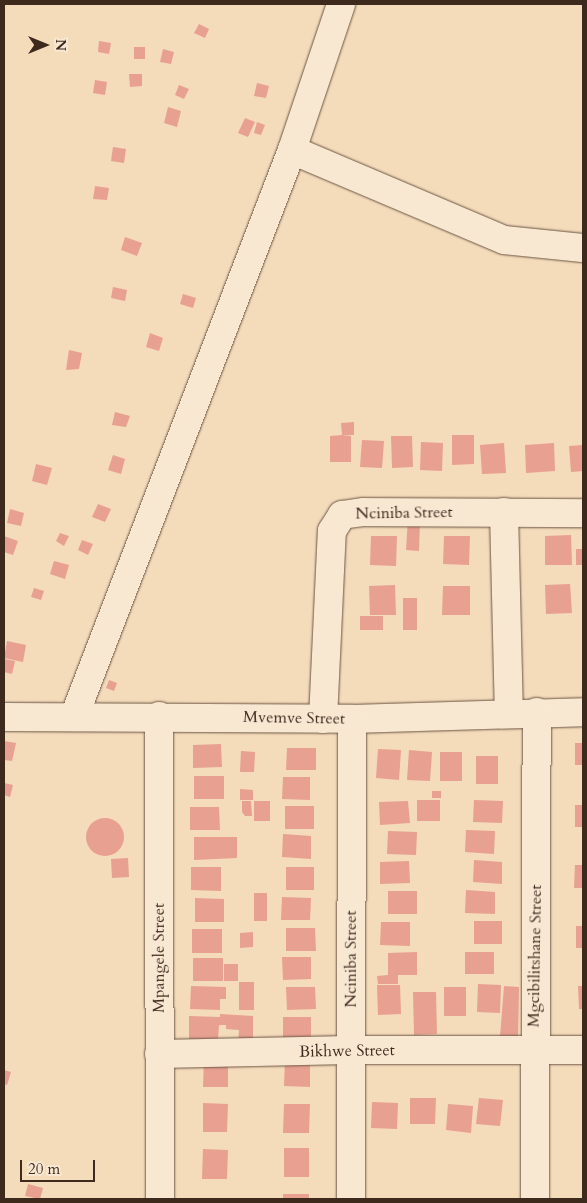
<!DOCTYPE html>
<style>
body{margin:0}
#map{position:relative;width:587px;height:1203px;overflow:hidden;background:#f4dbba;font-family:Cardo,serif}
div>[style]{position:absolute}
.building>*{inset:0;background:#e8a091}
.round{border-radius:50%}
.roads{filter:drop-shadow(0 0 1px #6c5644) drop-shadow(0 0 1px #6c5644)}
.minor>*{height:28px;margin:-14px;padding:0 14px;transform-origin:14px;border-radius:14px;background:#f8e8d2}
span{translate:-50% -50%;white-space:nowrap;text-align:center;line-height:1.15;-webkit-text-stroke:5px #f8e8d2;paint-order:stroke}
.street-label{font-size:16px;color:#3e291d}
.frame{position:absolute;inset:0;border:5px solid #3e291d;pointer-events:none}
.north{position:absolute;left:20px;top:20px;width:50px;height:50px;-webkit-text-stroke:4px #f8e8d2;paint-order:stroke;rotate:90deg;font-size:14px;font-weight:700;line-height:20px;text-align:center;color:#3e291d}
.north::after{content:'';display:block;margin:auto;width:18px;height:22px;background:#3e291d;clip-path:polygon(50% 0,100% 100%,50% 72%,0 100%)}
.scale{position:absolute;left:20px;top:1160px;width:75px;height:22px;box-sizing:border-box;border:2px solid #3e291d;border-top:0;padding-left:6px;font-size:15px;line-height:18px;white-space:nowrap;color:#3e291d;-webkit-text-stroke:4px #f8e8d2;paint-order:stroke}
</style>
<div id="map">
<div class="building">
<i style="clip-path:polygon(199px 24px,209px 29px,205px 38px,194px 33px)"></i>
<i style="clip-path:polygon(99px 41px,111px 43px,109px 54px,98px 52px)"></i>
<i style="clip-path:polygon(134px 47px,145px 47px,145px 59px,134px 59px)"></i>
<i style="clip-path:polygon(163px 49px,174px 52px,171px 64px,160px 62px)"></i>
<i style="clip-path:polygon(129px 74px,142px 74px,142px 86px,130px 87px)"></i>
<i style="clip-path:polygon(95px 80px,107px 82px,105px 95px,93px 93px)"></i>
<i style="clip-path:polygon(257px 83px,269px 86px,266px 98px,254px 96px)"></i>
<i style="clip-path:polygon(179px 85px,189px 89px,184px 99px,175px 95px)"></i>
<i style="clip-path:polygon(168px 107px,181px 111px,177px 127px,164px 123px)"></i>
<i style="clip-path:polygon(245px 118px,255px 122px,248px 137px,238px 133px)"></i>
<i style="clip-path:polygon(257px 122px,265px 125px,261px 135px,254px 133px)"></i>
<i style="clip-path:polygon(113px 147px,126px 149px,124px 163px,111px 161px)"></i>
<i style="clip-path:polygon(95px 186px,109px 188px,107px 200px,93px 199px)"></i>
<i style="clip-path:polygon(125px 237px,142px 243px,137px 256px,121px 250px)"></i>
<i style="clip-path:polygon(113px 287px,127px 290px,125px 301px,111px 298px)"></i>
<i style="clip-path:polygon(183px 294px,196px 298px,193px 308px,180px 304px)"></i>
<i style="clip-path:polygon(150px 333px,163px 338px,159px 351px,146px 347px)"></i>
<i style="clip-path:polygon(69px 350px,82px 353px,79px 369px,66px 370px)"></i>
<i style="clip-path:polygon(115px 412px,130px 416px,126px 427px,112px 425px)"></i>
<i style="clip-path:polygon(354px 422px,354px 435px,342px 435px,341px 423px)"></i>
<i style="clip-path:polygon(342px 435px,351px 436px,351px 462px,330px 462px,330px 436px)"></i>
<i style="clip-path:polygon(452px 435px,474px 435px,474px 464px,452px 465px)"></i>
<i style="clip-path:polygon(391px 436px,412px 436px,413px 467px,392px 468px)"></i>
<i style="clip-path:polygon(362px 440px,384px 441px,382px 468px,360px 467px)"></i>
<i style="clip-path:polygon(421px 442px,443px 443px,442px 471px,420px 470px)"></i>
<i style="clip-path:polygon(504px 443px,506px 473px,482px 474px,480px 445px)"></i>
<i style="clip-path:polygon(554px 443px,555px 471px,526px 473px,525px 445px)"></i>
<i style="clip-path:polygon(583px 445px,583px 471px,571px 472px,569px 446px)"></i>
<i style="clip-path:polygon(113px 455px,125px 459px,121px 474px,108px 470px)"></i>
<i style="clip-path:polygon(36px 464px,52px 468px,47px 485px,32px 481px)"></i>
<i style="clip-path:polygon(98px 504px,111px 509px,105px 522px,92px 517px)"></i>
<i style="clip-path:polygon(10px 509px,24px 513px,21px 526px,7px 523px)"></i>
<i style="clip-path:polygon(408px 518px,420px 519px,419px 551px,406px 550px)"></i>
<i style="clip-path:polygon(60px 533px,69px 536px,64px 546px,56px 541px)"></i>
<i style="clip-path:polygon(571px 535px,572px 565px,545px 565px,545px 536px)"></i>
<i style="clip-path:polygon(4px 536px,18px 541px,13px 555px,4px 552px)"></i>
<i style="clip-path:polygon(371px 536px,397px 536px,396px 566px,370px 565px)"></i>
<i style="clip-path:polygon(444px 536px,470px 536px,469px 565px,443px 564px)"></i>
<i style="clip-path:polygon(82px 540px,93px 544px,88px 555px,78px 550px)"></i>
<i style="clip-path:polygon(576px 549px,583px 549px,583px 565px,576px 565px)"></i>
<i style="clip-path:polygon(54px 561px,69px 565px,65px 579px,50px 574px)"></i>
<i style="clip-path:polygon(570px 584px,572px 613px,546px 614px,545px 585px)"></i>
<i style="clip-path:polygon(395px 585px,396px 615px,370px 615px,369px 586px)"></i>
<i style="clip-path:polygon(443px 586px,470px 586px,470px 615px,442px 615px)"></i>
<i style="clip-path:polygon(34px 588px,44px 591px,41px 600px,31px 597px)"></i>
<i style="clip-path:polygon(403px 598px,417px 598px,417px 630px,403px 630px)"></i>
<i style="clip-path:polygon(360px 616px,383px 616px,383px 630px,360px 630px)"></i>
<i style="clip-path:polygon(7px 641px,26px 645px,23px 662px,4px 658px)"></i>
<i style="clip-path:polygon(4px 659px,15px 661px,12px 674px,4px 672px)"></i>
<i style="clip-path:polygon(109px 680px,117px 683px,114px 691px,106px 688px)"></i>
<i style="clip-path:polygon(4px 741px,16px 743px,12px 761px,4px 760px)"></i>
<i style="clip-path:polygon(575px 743px,583px 743px,583px 765px,575px 765px)"></i>
<i style="clip-path:polygon(221px 744px,222px 767px,193px 768px,193px 745px)"></i>
<i style="clip-path:polygon(287px 748px,316px 748px,316px 770px,286px 770px)"></i>
<i style="clip-path:polygon(378px 749px,401px 750px,399px 780px,376px 778px)"></i>
<i style="clip-path:polygon(409px 750px,432px 752px,430px 781px,407px 780px)"></i>
<i style="clip-path:polygon(241px 751px,255px 752px,254px 772px,240px 772px)"></i>
<i style="clip-path:polygon(440px 752px,462px 752px,462px 781px,440px 781px)"></i>
<i style="clip-path:polygon(476px 756px,498px 756px,498px 784px,476px 784px)"></i>
<i style="clip-path:polygon(194px 776px,224px 776px,224px 799px,194px 799px)"></i>
<i style="clip-path:polygon(283px 777px,310px 777px,310px 800px,282px 799px)"></i>
<i style="clip-path:polygon(4px 783px,13px 785px,10px 797px,4px 795px)"></i>
<i style="clip-path:polygon(240px 789px,253px 790px,253px 800px,240px 800px)"></i>
<i style="clip-path:polygon(432px 791px,441px 791px,441px 798px,432px 798px)"></i>
<i style="clip-path:polygon(417px 800px,440px 800px,440px 821px,417px 821px)"></i>
<i style="clip-path:polygon(474px 800px,503px 801px,502px 823px,473px 822px)"></i>
<i style="clip-path:polygon(242px 801px,251px 801px,252px 816px,245px 816px,242px 812px)"></i>
<i style="clip-path:polygon(254px 801px,270px 801px,270px 821px,254px 821px)"></i>
<i style="clip-path:polygon(408px 801px,410px 823px,380px 825px,379px 802px)"></i>
<i style="clip-path:polygon(575px 805px,583px 805px,583px 827px,575px 827px)"></i>
<i style="clip-path:polygon(285px 806px,314px 806px,314px 829px,285px 829px)"></i>
<i style="clip-path:polygon(190px 807px,219px 807px,220px 830px,190px 830px)"></i>
<i class="round" style="left:86px;top:818px;width:38px;height:38px"></i>
<i style="clip-path:polygon(466px 830px,495px 831px,494px 854px,465px 852px)"></i>
<i style="clip-path:polygon(388px 831px,417px 832px,416px 855px,387px 854px)"></i>
<i style="clip-path:polygon(283px 834px,311px 836px,311px 859px,282px 857px)"></i>
<i style="clip-path:polygon(194px 837px,237px 837px,237px 858px,194px 860px)"></i>
<i style="clip-path:polygon(128px 858px,129px 877px,112px 878px,111px 859px)"></i>
<i style="clip-path:polygon(474px 860px,502px 862px,502px 884px,473px 882px)"></i>
<i style="clip-path:polygon(409px 861px,410px 883px,380px 884px,380px 862px)"></i>
<i style="clip-path:polygon(575px 865px,583px 865px,583px 888px,574px 888px)"></i>
<i style="clip-path:polygon(191px 867px,221px 867px,221px 891px,191px 890px)"></i>
<i style="clip-path:polygon(286px 867px,314px 867px,314px 890px,286px 890px)"></i>
<i style="clip-path:polygon(466px 890px,495px 892px,495px 914px,465px 913px)"></i>
<i style="clip-path:polygon(388px 891px,417px 891px,417px 914px,388px 914px)"></i>
<i style="clip-path:polygon(254px 893px,267px 893px,267px 921px,254px 921px)"></i>
<i style="clip-path:polygon(282px 897px,311px 898px,310px 920px,281px 920px)"></i>
<i style="clip-path:polygon(195px 898px,224px 899px,224px 922px,195px 922px)"></i>
<i style="clip-path:polygon(474px 921px,502px 921px,502px 944px,474px 944px)"></i>
<i style="clip-path:polygon(381px 922px,410px 922px,410px 946px,380px 945px)"></i>
<i style="clip-path:polygon(576px 926px,583px 926px,583px 948px,576px 948px)"></i>
<i style="clip-path:polygon(286px 928px,315px 928px,316px 951px,286px 951px)"></i>
<i style="clip-path:polygon(192px 929px,222px 929px,222px 953px,192px 953px)"></i>
<i style="clip-path:polygon(253px 932px,253px 947px,240px 948px,240px 933px)"></i>
<i style="clip-path:polygon(417px 952px,417px 975px,398px 975px,398px 984px,378px 984px,377px 976px,388px 975px,388px 953px)"></i>
<i style="clip-path:polygon(465px 952px,494px 952px,494px 974px,465px 974px)"></i>
<i style="clip-path:polygon(282px 957px,311px 957px,311px 979px,283px 980px)"></i>
<i style="clip-path:polygon(193px 958px,223px 958px,223px 981px,193px 981px)"></i>
<i style="clip-path:polygon(224px 964px,238px 964px,238px 981px,224px 981px)"></i>
<i style="clip-path:polygon(239px 982px,254px 982px,254px 1010px,239px 1010px)"></i>
<i style="clip-path:polygon(478px 984px,501px 985px,500px 1013px,477px 1012px)"></i>
<i style="clip-path:polygon(377px 985px,400px 985px,401px 1014px,378px 1015px)"></i>
<i style="clip-path:polygon(191px 986px,226px 987px,226px 999px,220px 999px,220px 1010px,190px 1009px)"></i>
<i style="clip-path:polygon(504px 986px,519px 987px,518px 1037px,500px 1037px)"></i>
<i style="clip-path:polygon(578px 986px,583px 986px,583px 1009px,579px 1009px)"></i>
<i style="clip-path:polygon(286px 987px,315px 987px,316px 1009px,287px 1010px)"></i>
<i style="clip-path:polygon(444px 987px,466px 987px,466px 1016px,444px 1016px)"></i>
<i style="clip-path:polygon(413px 992px,436px 992px,437px 1034px,414px 1035px)"></i>
<i style="clip-path:polygon(220px 1014px,253px 1016px,253px 1044px,238px 1044px,239px 1030px,226px 1029px,226px 1025px,219px 1025px,218px 1040px,189px 1039px,189px 1016px,220px 1017px)"></i>
<i style="clip-path:polygon(283px 1017px,311px 1017px,311px 1039px,283px 1039px)"></i>
<i style="clip-path:polygon(285px 1057px,310px 1058px,310px 1087px,284px 1086px)"></i>
<i style="clip-path:polygon(204px 1058px,228px 1059px,228px 1087px,203px 1087px)"></i>
<i style="clip-path:polygon(4px 1070px,11px 1072px,7px 1085px,4px 1084px)"></i>
<i style="clip-path:polygon(410px 1098px,436px 1098px,435px 1124px,410px 1124px)"></i>
<i style="clip-path:polygon(479px 1098px,503px 1100px,500px 1126px,476px 1124px)"></i>
<i style="clip-path:polygon(372px 1102px,398px 1103px,397px 1129px,371px 1128px)"></i>
<i style="clip-path:polygon(203px 1103px,228px 1104px,227px 1132px,203px 1132px)"></i>
<i style="clip-path:polygon(284px 1104px,310px 1104px,309px 1133px,283px 1133px)"></i>
<i style="clip-path:polygon(448px 1104px,473px 1106px,471px 1133px,446px 1130px)"></i>
<i style="clip-path:polygon(284px 1148px,309px 1148px,309px 1177px,284px 1177px)"></i>
<i style="clip-path:polygon(203px 1149px,228px 1150px,227px 1179px,202px 1179px)"></i>
<i style="clip-path:polygon(28px 1184px,43px 1188px,40px 1199px,25px 1196px)"></i>
<i style="clip-path:polygon(283px 1194px,309px 1194px,309px 1199px,283px 1199px)"></i>
</div>
<div class="roads">
<div class="minor">
<i style="left:292px;top:150px;width:230px;rotate:23deg"></i>
<i style="left:504px;top:240px;width:79px;rotate:5.8deg"></i>
<i style="left:504px;top:512px;width:200px;rotate:88.6deg"></i>
<i style="left:159px;top:716px;width:483px;rotate:89.9deg"></i>
<i style="left:4px;top:717px;width:348px;rotate:0.3deg"></i>
<i style="left:352px;top:719px;width:231px;rotate:-1.7deg"></i>
<i style="left:74px;top:717px;width:607px;rotate:-68.97deg"></i>
<i style="left:292px;top:150px;width:154px;rotate:-71.4deg"></i>
<i style="left:323px;top:719px;width:188px;rotate:-87.3deg"></i>
<i style="left:332px;top:531px;width:19px;rotate:-58deg"></i>
<i style="left:342px;top:515px;width:22px;rotate:-8deg"></i>
<i style="left:364px;top:512px;width:219px;rotate:0.3deg"></i>
<i style="left:159px;top:1054px;width:191px;rotate:-1.2deg"></i>
<i style="left:350px;top:1050px;width:233px"></i>
<i style="left:351px;top:1199px;width:480px;rotate:-89.9deg"></i>
<i style="left:535px;top:1199px;width:487px;rotate:-89.8deg"></i>
</div>
</div>
<div class="street-label">
<span style="left:404px;top:513px;rotate:-1deg">Nciniba Street</span>
<span style="left:294px;top:718px;rotate:1deg">Mvemve Street</span>
<span style="left:535px;top:956px;rotate:-89deg">Mgcibilitshane Street</span>
<span style="left:159px;top:958px;rotate:-90deg">Mpangele Street</span>
<span style="left:351px;top:959px;rotate:-90deg">Nciniba Street</span>
<span style="left:347px;top:1051px;rotate:-1deg">Bikhwe Street</span>
</div>
<div class="frame"></div>
<div class="north">N</div>
<div class="scale">20 m</div>
</div>
